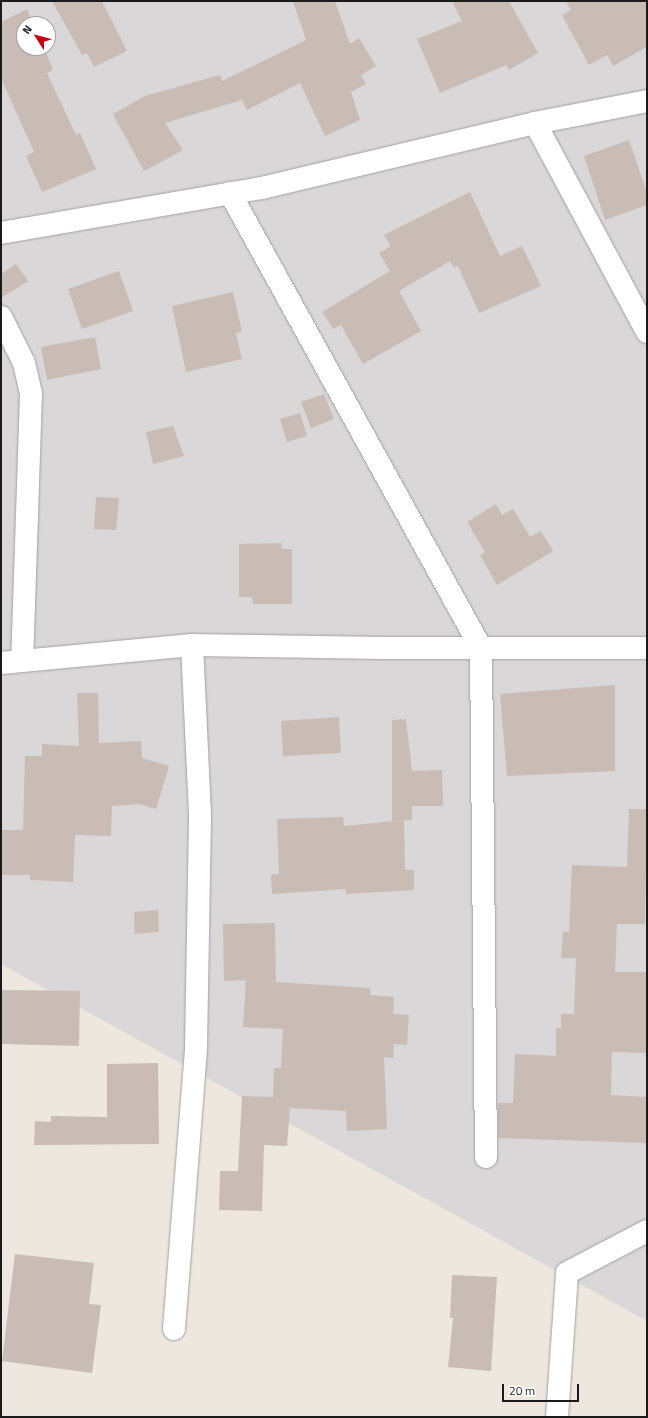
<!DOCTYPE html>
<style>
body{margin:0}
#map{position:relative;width:648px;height:1418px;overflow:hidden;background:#ede7de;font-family:"Titillium Web",sans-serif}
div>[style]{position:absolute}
.residential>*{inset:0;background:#d9d7d7}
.building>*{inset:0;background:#c9bcb5}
.roads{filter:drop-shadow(0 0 1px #a1a1a1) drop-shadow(0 0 1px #a1a1a1)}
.minor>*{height:22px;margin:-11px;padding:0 11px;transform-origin:11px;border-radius:11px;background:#fff}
span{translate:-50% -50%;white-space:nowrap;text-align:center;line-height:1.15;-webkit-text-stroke:3px #fff;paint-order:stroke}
.frame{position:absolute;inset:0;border:2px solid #1a1a1a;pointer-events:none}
.north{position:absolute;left:16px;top:16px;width:40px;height:40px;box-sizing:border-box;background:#fff;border:1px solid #a3a3a3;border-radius:50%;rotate:306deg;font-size:11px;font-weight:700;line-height:16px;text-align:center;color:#1a1a1a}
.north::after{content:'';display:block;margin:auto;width:14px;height:18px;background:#c50011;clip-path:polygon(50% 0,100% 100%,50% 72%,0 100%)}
.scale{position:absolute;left:502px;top:1384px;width:77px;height:18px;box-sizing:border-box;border:2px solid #1a1a1a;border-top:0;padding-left:5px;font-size:12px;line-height:14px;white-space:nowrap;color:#1a1a1a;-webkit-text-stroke:3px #fff;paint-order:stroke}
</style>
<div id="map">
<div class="residential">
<i style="clip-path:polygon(evenodd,1px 1px,647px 1px,647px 1321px,1px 964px,1px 1px,24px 24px,48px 24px,48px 48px,24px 48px,24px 24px)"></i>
</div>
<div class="building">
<i style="clip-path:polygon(52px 1px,102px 1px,127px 51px,94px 67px,87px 53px,82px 55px)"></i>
<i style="clip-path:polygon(293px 1px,335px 1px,350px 44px,359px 38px,376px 66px,361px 75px,366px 84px,351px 92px,360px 120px,325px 136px,300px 83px,247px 110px,242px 100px,165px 123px,183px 150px,144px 171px,113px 114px,145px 96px,220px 75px,222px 81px,306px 40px)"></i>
<i style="clip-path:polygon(452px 1px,509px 1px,538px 53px,509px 70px,506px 65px,440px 93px,417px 39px,462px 21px)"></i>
<i style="clip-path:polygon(566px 1px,647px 1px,647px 47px,613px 66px,607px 55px,589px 65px,562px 15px,571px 10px)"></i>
<i style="clip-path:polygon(27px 9px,33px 24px,24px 24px,24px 48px,44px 48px,53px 70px,47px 73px,76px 135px,80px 133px,96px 169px,42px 192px,26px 156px,34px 152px,1px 78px,1px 22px)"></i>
<i style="clip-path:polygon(629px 140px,647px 193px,647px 205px,605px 220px,584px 156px)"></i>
<i style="clip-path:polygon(470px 192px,500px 256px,522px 246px,541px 286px,479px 313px,458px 266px,454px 268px,450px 261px,399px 291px,421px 331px,363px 364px,341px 325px,333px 329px,322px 312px,390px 271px,379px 253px,391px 246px,384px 235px)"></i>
<i style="clip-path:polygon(16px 264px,28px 281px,1px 298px,1px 274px)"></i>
<i style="clip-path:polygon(119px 271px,133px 311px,82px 329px,68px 289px)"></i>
<i style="clip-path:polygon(233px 292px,242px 332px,236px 333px,242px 359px,186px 372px,172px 306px)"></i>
<i style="clip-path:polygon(95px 337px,101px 369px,47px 380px,41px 347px)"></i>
<i style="clip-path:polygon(324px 394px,334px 419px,311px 428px,301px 402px)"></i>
<i style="clip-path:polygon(300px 413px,307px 436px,287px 442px,280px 419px)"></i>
<i style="clip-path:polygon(173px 426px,184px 456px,153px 464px,146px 432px)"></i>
<i style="clip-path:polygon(96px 497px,119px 498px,116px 530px,94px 529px)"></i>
<i style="clip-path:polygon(496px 504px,502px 515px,513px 509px,530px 537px,541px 531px,553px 551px,497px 585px,480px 555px,485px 552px,467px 522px)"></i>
<i style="clip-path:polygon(282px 543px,281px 549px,292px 549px,292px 604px,253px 604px,252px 597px,239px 597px,239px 544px)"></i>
<i style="clip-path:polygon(615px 685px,615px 771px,507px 776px,500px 694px)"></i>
<i style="clip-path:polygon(77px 693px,98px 693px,99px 743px,141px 741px,142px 758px,169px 766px,156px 809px,139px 804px,112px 806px,111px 836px,75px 835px,73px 882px,30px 880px,30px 875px,1px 875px,1px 830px,23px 830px,25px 756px,42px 756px,42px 744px,79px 746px)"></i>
<i style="clip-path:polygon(339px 717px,341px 753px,283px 756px,281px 721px)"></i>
<i style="clip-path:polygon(406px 719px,412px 771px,442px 770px,443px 806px,412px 806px,412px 820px,392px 821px,392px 720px)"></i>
<i style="clip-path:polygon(629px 809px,647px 809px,645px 924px,617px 924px,615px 972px,647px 972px,647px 1053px,612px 1052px,611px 1095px,647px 1097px,647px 1143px,498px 1138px,498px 1103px,513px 1103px,515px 1054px,556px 1056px,556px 1028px,561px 1028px,561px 1014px,574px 1014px,576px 958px,561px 958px,563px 932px,569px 932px,572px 865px,627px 867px)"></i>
<i style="clip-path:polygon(343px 817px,344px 826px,404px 820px,405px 870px,414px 870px,414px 890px,346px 894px,346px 889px,272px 894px,271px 875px,279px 874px,277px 819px)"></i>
<i style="clip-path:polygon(158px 910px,159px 932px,135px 934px,134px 912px)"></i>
<i style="clip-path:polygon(275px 923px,276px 982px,370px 988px,370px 995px,394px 997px,393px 1014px,409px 1015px,407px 1045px,394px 1044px,393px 1058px,384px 1057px,387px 1129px,347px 1131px,346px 1111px,290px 1108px,287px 1146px,264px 1145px,262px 1211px,219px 1210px,220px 1171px,238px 1171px,242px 1096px,273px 1097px,274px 1068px,281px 1068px,283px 1029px,243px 1027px,246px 980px,224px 981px,223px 924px)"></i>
<i style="clip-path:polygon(1px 990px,80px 991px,79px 1046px,1px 1044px)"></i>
<i style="clip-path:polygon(158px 1063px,159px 1144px,34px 1145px,35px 1121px,51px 1122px,51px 1116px,107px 1117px,107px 1064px)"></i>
<i style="clip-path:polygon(15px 1254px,94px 1263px,89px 1304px,101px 1305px,92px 1373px,2px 1361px)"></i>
<i style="clip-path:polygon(452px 1275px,497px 1277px,491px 1371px,448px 1367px,453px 1318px,450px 1318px)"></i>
</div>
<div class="roads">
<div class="minor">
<i style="left:535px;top:123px;width:237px;rotate:61.8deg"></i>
<i style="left:230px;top:193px;width:520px;rotate:61.12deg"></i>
<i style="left:481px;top:648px;width:509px;rotate:89.44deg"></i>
<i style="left:1px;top:233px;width:265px;rotate:-9.8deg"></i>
<i style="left:262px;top:188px;width:281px;rotate:-13.4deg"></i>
<i style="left:535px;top:123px;width:114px;rotate:-11.1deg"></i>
<i style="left:1px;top:317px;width:51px;rotate:63.4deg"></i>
<i style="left:24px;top:363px;width:32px;rotate:77deg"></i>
<i style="left:31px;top:394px;width:267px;rotate:91.9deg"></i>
<i style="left:1px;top:663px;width:192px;rotate:-5.4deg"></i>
<i style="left:192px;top:645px;width:191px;rotate:0.9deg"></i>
<i style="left:383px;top:648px;width:264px"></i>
<i style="left:174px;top:1329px;width:282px;rotate:-85.5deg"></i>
<i style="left:196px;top:1048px;width:234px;rotate:-89deg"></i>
<i style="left:200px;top:814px;width:169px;rotate:-92.7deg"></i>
<i style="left:557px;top:1417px;width:144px;rotate:-86deg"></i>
<i style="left:567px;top:1273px;width:90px;rotate:-27.7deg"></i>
</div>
</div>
<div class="frame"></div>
<div class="north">N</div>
<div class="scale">20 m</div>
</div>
